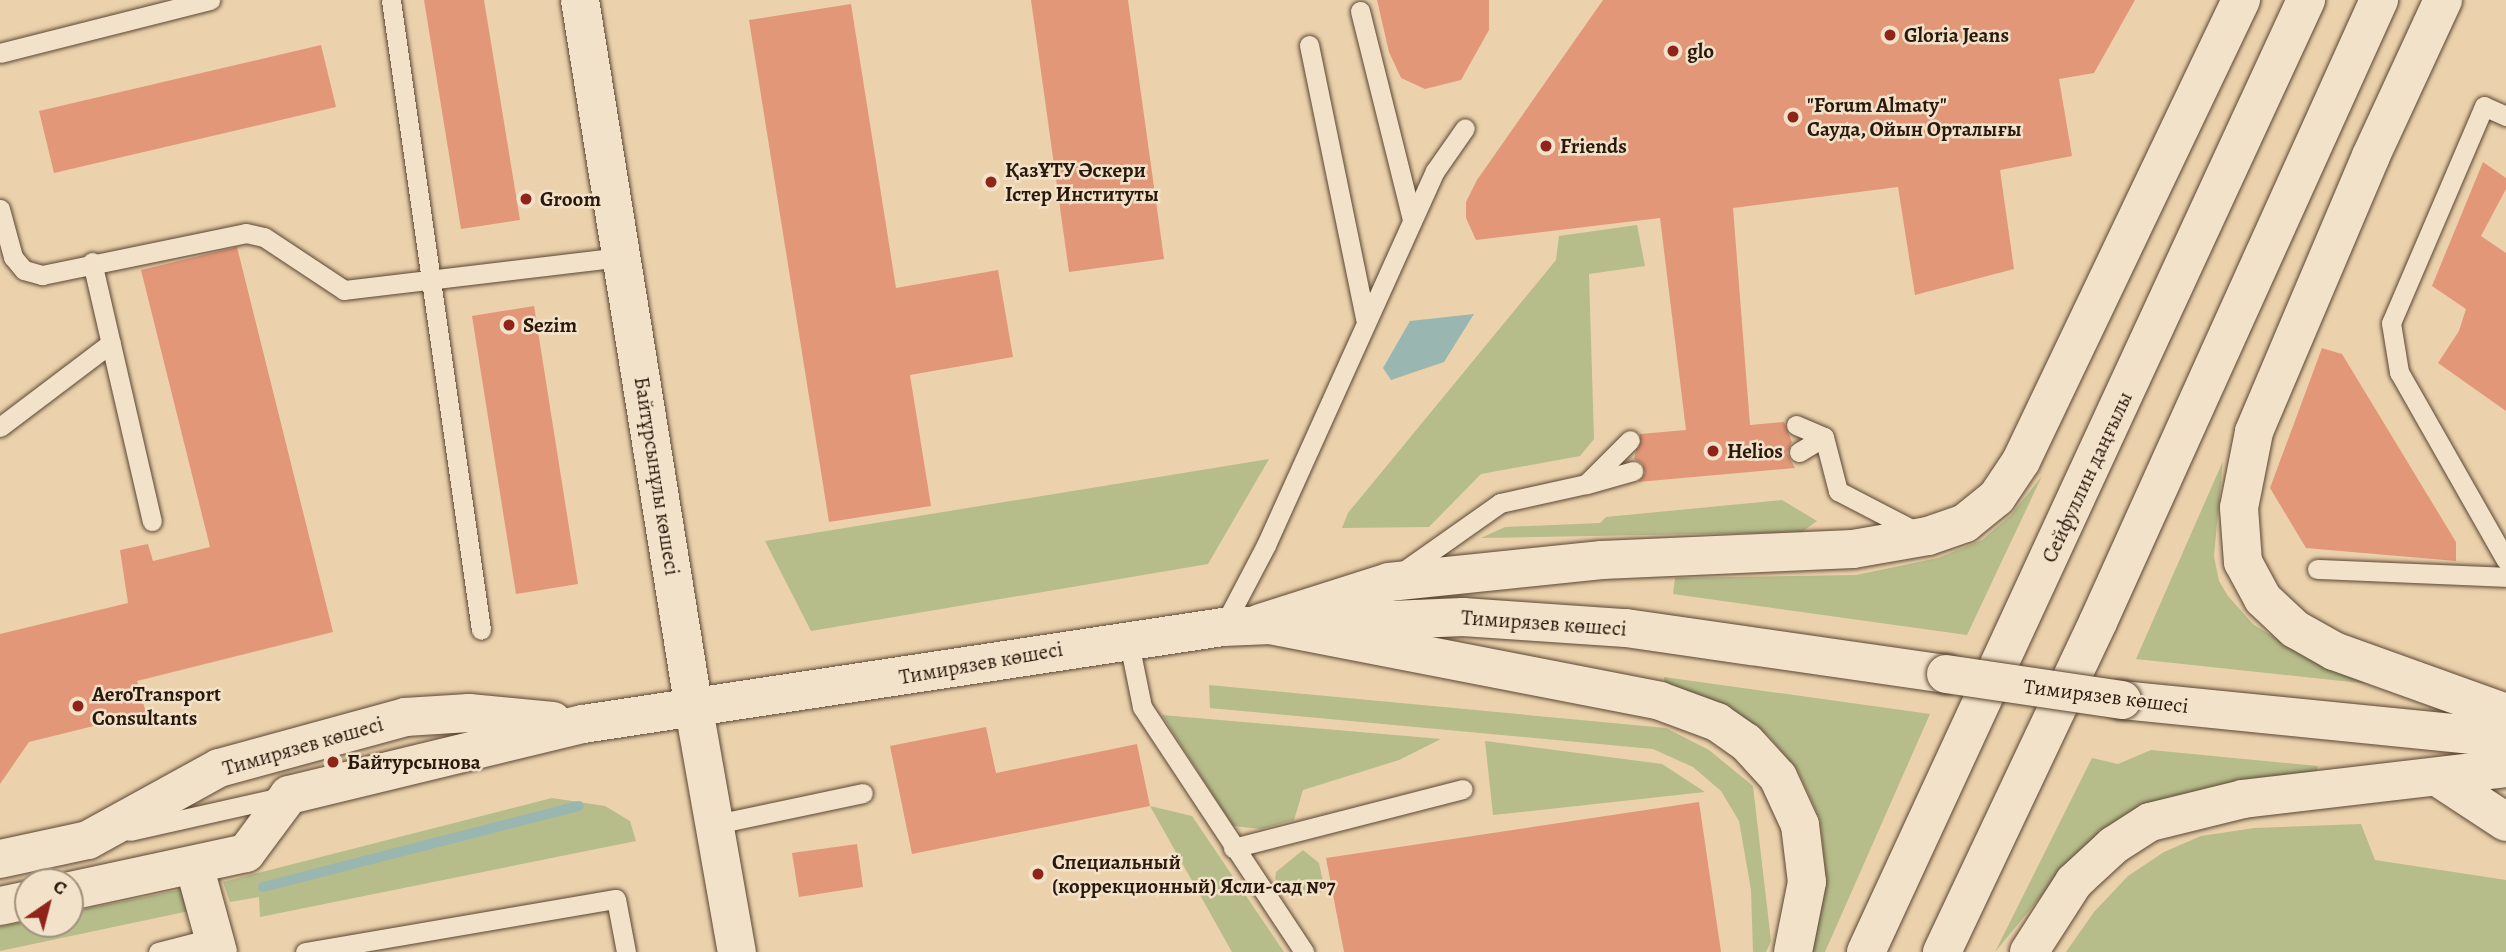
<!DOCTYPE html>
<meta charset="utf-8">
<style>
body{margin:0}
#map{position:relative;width:2506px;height:952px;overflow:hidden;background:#ebd2ac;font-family:Alegreya,serif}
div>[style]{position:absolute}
.green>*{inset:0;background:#b6bc8a}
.water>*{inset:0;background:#99b6b1}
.stream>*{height:10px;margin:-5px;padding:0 5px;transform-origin:5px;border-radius:5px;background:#99b6b1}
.building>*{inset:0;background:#e29778}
.roads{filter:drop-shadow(0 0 2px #5a4634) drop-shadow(0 0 2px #5a4634)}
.service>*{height:19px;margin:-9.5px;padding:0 9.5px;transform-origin:9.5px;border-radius:9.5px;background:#f2e2c9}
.minor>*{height:38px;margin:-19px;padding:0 19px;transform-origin:19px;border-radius:19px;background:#f2e2c9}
.tertiary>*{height:38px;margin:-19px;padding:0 19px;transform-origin:19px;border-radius:19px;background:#f2e2c9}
.secondary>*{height:38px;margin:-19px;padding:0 19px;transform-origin:19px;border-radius:19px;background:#f2e2c9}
.bridges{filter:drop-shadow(0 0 2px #5a4634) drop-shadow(0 0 2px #5a4634)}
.tertiary-bridge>*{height:38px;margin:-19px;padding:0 19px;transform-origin:19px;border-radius:19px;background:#f2e2c9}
.dots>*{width:19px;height:19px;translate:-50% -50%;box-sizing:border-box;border:4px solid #f2e2c9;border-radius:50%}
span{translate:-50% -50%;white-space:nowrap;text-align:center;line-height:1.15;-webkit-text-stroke:5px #f2e2c9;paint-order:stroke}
.poi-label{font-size:21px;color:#2a180c;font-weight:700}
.left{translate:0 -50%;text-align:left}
.street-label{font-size:21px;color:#2a180c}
.north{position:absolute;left:14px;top:868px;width:70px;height:70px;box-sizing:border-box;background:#f2e2c9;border:2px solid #a2917d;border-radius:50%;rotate:35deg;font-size:19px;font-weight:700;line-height:28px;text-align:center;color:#2a180c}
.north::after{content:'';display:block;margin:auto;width:24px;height:32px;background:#8f2418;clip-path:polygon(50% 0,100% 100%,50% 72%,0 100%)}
</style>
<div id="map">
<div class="green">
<i style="clip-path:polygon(1637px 225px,1645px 266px,1589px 274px,1594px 439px,1580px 456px,1481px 474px,1429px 527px,1342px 528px,1348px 513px,1556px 260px,1559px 236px)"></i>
<i style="clip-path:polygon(1269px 459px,1208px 564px,811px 631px,765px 541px)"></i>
<i style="clip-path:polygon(2223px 461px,2214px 556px,2219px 581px,2228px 596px,2254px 625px,2311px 659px,2370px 684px,2136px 659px)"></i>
<i style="clip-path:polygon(2042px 476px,1967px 635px,1673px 594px,1675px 578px,1856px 575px,1938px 558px,1982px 540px,2011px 515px)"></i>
<i style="clip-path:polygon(1782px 500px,1817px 521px,1802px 532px,1481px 538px,1505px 527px,1600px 523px,1606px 517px)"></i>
<i style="clip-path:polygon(1664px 677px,1930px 714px,1825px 952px,1812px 952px,1825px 872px,1820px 819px,1798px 771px,1769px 736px,1731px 709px,1665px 691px)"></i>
<i style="clip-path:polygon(1209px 685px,1666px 728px,1709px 750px,1753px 786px,1771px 941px,1766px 952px,1753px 952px,1751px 890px,1739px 821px,1721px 791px,1693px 767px,1653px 749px,1210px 708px)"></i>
<i style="clip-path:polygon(1162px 715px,1441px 739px,1399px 760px,1303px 790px,1294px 820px,1261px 829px,1233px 826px)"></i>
<i style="clip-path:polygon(1485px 741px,1662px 764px,1705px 792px,1493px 815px)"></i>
<i style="clip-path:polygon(2151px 750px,2318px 766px,2313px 781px,2227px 783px,2142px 805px,2066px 866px,1995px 952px,2092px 758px,2118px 764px)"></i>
<i style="clip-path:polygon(552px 798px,605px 806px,630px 821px,636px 841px,260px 917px,259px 897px,230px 902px,223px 882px)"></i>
<i style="clip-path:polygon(1150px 806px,1192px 816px,1284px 952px,1232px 952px)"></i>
<i style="clip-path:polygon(2361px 824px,2375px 860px,2506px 880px,2506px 952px,2066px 952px,2094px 912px,2128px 876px,2164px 852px,2201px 836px,2254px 828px)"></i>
<i style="clip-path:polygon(1303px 850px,1319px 863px,1325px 891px,1299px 896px,1275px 879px,1276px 872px)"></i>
<i style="clip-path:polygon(189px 888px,194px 910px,0 951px,0 927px,28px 921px,70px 924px,70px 912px)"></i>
</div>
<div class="water">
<i style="clip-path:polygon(1474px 314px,1444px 362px,1391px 380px,1383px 368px,1410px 321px)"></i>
</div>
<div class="stream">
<i style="left:263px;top:887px;width:326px;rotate:-14.4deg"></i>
</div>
<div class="building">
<i style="clip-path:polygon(424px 0,484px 0,520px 220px,461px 229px)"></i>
<i style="clip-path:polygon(1031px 0,1128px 0,1164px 259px,1069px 272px)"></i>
<i style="clip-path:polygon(1377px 0,1489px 0,1489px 30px,1461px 80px,1425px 89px,1401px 78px,1389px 52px)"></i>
<i style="clip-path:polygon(1603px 0,2135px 0,2094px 73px,2059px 79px,2072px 156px,2000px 170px,2014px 269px,1915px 295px,1898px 187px,1733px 208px,1750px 425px,1784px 422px,1792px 442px,1787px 453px,1795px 468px,1638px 482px,1645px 473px,1642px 463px,1634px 459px,1640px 434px,1686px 430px,1660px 218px,1476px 240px,1466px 218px,1466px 202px,1477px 180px)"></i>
<i style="clip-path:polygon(851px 4px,896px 288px,998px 270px,1013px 357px,910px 375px,931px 506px,829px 522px,749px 20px)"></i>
<i style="clip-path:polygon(321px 45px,336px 107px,54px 173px,39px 111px)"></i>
<i style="clip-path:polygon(2483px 162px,2506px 178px,2506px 189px,2481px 236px,2506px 253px,2506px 411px,2438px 363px,2459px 331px,2466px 309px,2432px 286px)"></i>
<i style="clip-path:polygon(237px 247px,333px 632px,137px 681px,146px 713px,29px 742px,0 784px,0 634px,128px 603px,120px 550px,148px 544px,153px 561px,210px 547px,141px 270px)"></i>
<i style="clip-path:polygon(534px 306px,578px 584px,516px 594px,472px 316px)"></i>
<i style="clip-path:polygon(2322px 348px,2342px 354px,2456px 542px,2456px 561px,2306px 548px,2270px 488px)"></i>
<i style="clip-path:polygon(986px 727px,996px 773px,1137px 744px,1150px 806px,912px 854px,890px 746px)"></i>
<i style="clip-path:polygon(1699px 802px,1721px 952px,1344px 952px,1326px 858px)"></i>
<i style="clip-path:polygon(857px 844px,863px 887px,799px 897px,792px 853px)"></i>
</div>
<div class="roads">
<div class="service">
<i style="left:391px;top:0;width:636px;rotate:81.87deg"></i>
<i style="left:1360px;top:11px;width:214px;rotate:76deg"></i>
<i style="left:1309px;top:45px;width:280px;rotate:78.4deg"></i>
<i style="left:0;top:53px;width:217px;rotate:-14.2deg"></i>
<i style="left:2506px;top:116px;width:24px;rotate:-156deg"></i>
<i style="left:2484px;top:106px;width:236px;rotate:113.2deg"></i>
<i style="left:2391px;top:323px;width:50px;rotate:80.7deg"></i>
<i style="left:2399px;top:372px;width:216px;rotate:60.4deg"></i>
<i style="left:0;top:209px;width:50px;rotate:74.8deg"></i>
<i style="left:13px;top:257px;width:17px;rotate:50deg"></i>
<i style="left:24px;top:270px;width:19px;rotate:16deg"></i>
<i style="left:42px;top:275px;width:208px;rotate:-11.6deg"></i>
<i style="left:246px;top:233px;width:18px;rotate:13deg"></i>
<i style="left:264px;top:237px;width:96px;rotate:33.5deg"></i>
<i style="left:344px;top:290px;width:280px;rotate:-6.8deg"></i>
<i style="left:92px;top:262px;width:266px;rotate:77deg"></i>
<i style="left:1796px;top:425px;width:30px;rotate:23deg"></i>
<i style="left:1824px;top:437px;width:56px;rotate:75.5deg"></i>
<i style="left:1838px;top:491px;width:89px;rotate:27.4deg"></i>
<i style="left:0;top:427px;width:139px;rotate:-37.1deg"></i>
<i style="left:1799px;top:452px;width:29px;rotate:-31deg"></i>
<i style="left:1587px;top:484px;width:48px;rotate:-15.8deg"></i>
<i style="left:2317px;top:569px;width:189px;rotate:2.4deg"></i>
<i style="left:1398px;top:575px;width:125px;rotate:-35.2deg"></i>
<i style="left:1500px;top:503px;width:88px;rotate:-12.5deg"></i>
<i style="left:1586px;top:484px;width:62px;rotate:-45deg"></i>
<i style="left:1223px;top:627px;width:93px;rotate:-62.3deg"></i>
<i style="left:1266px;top:545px;width:410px;rotate:-65.7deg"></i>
<i style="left:1435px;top:171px;width:52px;rotate:-55.1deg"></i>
<i style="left:1128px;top:638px;width:70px;rotate:78.5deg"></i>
<i style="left:1142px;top:707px;width:294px;rotate:56.5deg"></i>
<i style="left:716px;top:824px;width:150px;rotate:-11.9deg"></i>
<i style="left:130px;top:831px;width:159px;rotate:-12.7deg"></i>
<i style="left:1233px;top:848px;width:237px;rotate:-14.4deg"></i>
<i style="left:158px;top:952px;width:40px;rotate:-14.4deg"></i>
<i style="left:305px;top:952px;width:315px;rotate:-9.7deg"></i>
<i style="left:616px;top:899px;width:54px;rotate:79.3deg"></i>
</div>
<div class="minor">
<i style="left:694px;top:709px;width:247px;rotate:80deg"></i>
<i style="left:2439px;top:778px;width:80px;rotate:33.3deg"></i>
<i style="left:194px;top:865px;width:90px;rotate:74.6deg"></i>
</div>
<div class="tertiary">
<i style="left:580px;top:0;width:718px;rotate:80.87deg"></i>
<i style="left:2122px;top:700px;width:386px;rotate:5.7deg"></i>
<i style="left:0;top:859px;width:90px;rotate:-12.2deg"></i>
<i style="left:88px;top:840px;width:149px;rotate:-28.8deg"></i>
<i style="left:219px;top:768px;width:193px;rotate:-15.3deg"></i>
<i style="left:405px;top:717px;width:64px;rotate:-3.6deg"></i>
<i style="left:469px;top:713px;width:84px;rotate:5.4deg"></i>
<i style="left:70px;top:891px;width:180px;rotate:-12.2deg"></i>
<i style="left:246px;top:853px;width:72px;rotate:-53.4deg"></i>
<i style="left:289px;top:795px;width:302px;rotate:-13.6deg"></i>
<i style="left:583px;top:724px;width:647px;rotate:-8.62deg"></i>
<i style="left:1223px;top:627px;width:240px;rotate:-2.4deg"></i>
<i style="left:1463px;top:617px;width:163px;rotate:3.9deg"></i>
<i style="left:1626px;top:628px;width:323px;rotate:8.2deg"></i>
<i style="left:0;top:906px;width:29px;rotate:-12deg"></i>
</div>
<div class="secondary">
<i style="left:2443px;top:0;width:172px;rotate:114.8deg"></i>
<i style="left:2371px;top:156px;width:300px;rotate:113deg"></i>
<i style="left:2254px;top:432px;width:77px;rotate:101.2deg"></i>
<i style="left:2239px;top:508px;width:54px;rotate:85.8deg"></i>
<i style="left:2243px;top:562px;width:42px;rotate:61.6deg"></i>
<i style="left:2263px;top:599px;width:44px;rotate:43.2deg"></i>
<i style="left:2295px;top:629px;width:45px;rotate:29.4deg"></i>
<i style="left:2334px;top:651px;width:183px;rotate:19.8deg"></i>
<i style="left:1260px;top:623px;width:135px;rotate:-17.6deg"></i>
<i style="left:1389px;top:582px;width:214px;rotate:-5.9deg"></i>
<i style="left:1602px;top:560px;width:251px;rotate:-2.5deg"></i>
<i style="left:1853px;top:549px;width:76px;rotate:-9.8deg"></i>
<i style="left:1928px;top:536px;width:39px;rotate:-19deg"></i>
<i style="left:1965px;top:523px;width:41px;rotate:-39.1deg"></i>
<i style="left:1997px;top:497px;width:43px;rotate:-56.3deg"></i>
<i style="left:2021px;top:461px;width:511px;rotate:-64.49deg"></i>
<i style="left:1265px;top:624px;width:402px;rotate:11deg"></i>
<i style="left:1660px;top:701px;width:61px;rotate:20.2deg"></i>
<i style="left:1717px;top:722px;width:35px;rotate:35deg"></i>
<i style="left:1746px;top:742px;width:47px;rotate:47.6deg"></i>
<i style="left:1778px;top:777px;width:53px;rotate:65.4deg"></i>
<i style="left:1800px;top:825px;width:57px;rotate:83deg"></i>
<i style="left:1807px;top:882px;width:71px;rotate:101.3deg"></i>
<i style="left:1866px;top:952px;width:1049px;rotate:-65.19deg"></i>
<i style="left:1942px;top:952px;width:365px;rotate:-64.7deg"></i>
<i style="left:2098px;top:622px;width:683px;rotate:-65.69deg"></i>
<i style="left:2029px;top:952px;width:83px;rotate:-57.3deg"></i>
<i style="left:2074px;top:882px;width:54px;rotate:-42.8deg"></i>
<i style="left:2114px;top:845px;width:43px;rotate:-32.6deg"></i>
<i style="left:2150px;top:822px;width:96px;rotate:-13.9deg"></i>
<i style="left:2243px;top:799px;width:265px;rotate:-6.7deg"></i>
</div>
</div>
<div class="bridges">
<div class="tertiary-bridge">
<i style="left:1946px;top:674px;width:178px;rotate:8.4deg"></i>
</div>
</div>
<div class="dots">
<i style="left:1890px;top:35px;background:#8f2418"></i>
<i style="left:1673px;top:51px;background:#8f2418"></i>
<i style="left:1793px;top:117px;background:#8f2418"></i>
<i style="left:1546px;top:146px;background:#8f2418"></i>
<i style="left:991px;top:182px;background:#8f2418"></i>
<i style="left:526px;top:199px;background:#8f2418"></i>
<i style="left:509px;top:325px;background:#8f2418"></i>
<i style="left:1713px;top:451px;background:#8f2418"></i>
<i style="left:78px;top:706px;background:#8f2418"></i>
<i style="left:333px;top:762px;background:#8f2418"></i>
<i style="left:1038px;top:874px;background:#8f2418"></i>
</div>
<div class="poi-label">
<span class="left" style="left:1904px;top:35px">Gloria Jeans</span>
<span class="left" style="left:1687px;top:51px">glo</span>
<span class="left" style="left:1807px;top:117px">"Forum Almaty"<br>Сауда, Ойын Орталығы</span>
<span class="left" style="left:1560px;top:146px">Friends</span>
<span class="left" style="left:1005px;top:182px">ҚазҰТУ Әскери<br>Істер Институты</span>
<span class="left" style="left:540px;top:199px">Groom</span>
<span class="left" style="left:523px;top:325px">Sezim</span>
<span class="left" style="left:1727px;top:451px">Helios</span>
<span class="left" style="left:92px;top:706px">AeroTransport<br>Consultants</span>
<span class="left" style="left:347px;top:762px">Байтурсынова</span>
<span class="left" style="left:1052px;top:874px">Специальный<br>(коррекционный) Ясли-сад №7</span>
</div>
<div class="street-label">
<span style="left:657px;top:476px;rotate:81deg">Байтұрсынұлы көшесі</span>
<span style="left:2087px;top:477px;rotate:-65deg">Сейфуллин даңғылы</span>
<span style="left:1544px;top:623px;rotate:4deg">Тимирязев көшесі</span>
<span style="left:981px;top:663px;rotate:-10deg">Тимирязев көшесі</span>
<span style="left:2106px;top:696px;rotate:7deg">Тимирязев көшесі</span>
<span style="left:303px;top:746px;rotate:-16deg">Тимирязев көшесі</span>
</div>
<div class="north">С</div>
</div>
